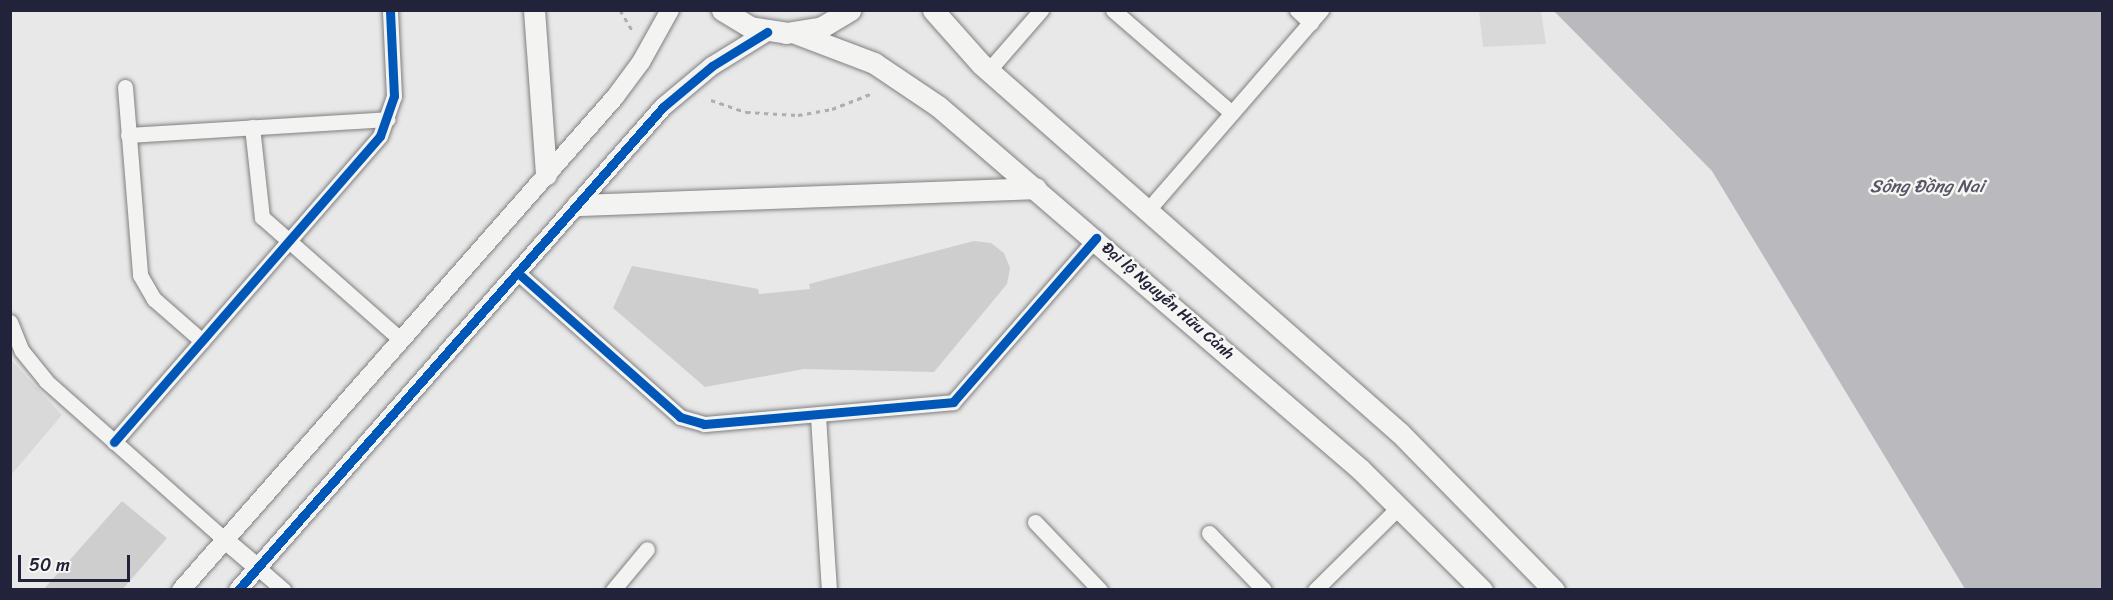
<!DOCTYPE html>
<meta charset="utf-8">
<style>
body{margin:0}
#map{position:relative;width:2113px;height:600px;overflow:hidden;background:#e8e8e8;font-family:Sriracha,sans-serif}
div>[style]{position:absolute}
.green>*{inset:0;background:#d9d9da}
.water>*{inset:0;background:#b9b9be}
.building>*{inset:0;background:#cececf}
.path>*{height:3px;margin-top:-1.5px;transform-origin:0;background:repeating-linear-gradient(90deg,#aeaeb0 0 4.5px,transparent 0 9px)}
.roads{filter:drop-shadow(0 0 2px #808084) drop-shadow(0 0 2px #808084)}
.minor>*{height:15px;margin:-7.5px;padding:0 7.5px;transform-origin:7.5px;border-radius:7.5px;background:#f3f3f1}
.tertiary>*{height:18px;margin:-9px;padding:0 9px;transform-origin:9px;border-radius:9px;background:#f3f3f1}
.secondary>*{height:21px;margin:-10.5px;padding:0 10.5px;transform-origin:10.5px;border-radius:10.5px;background:#f3f3f1}
.cycleway>*{height:9px;margin:-4.5px;padding:0 4.5px;transform-origin:4.5px;border-radius:4.5px;background:#0057b8}
span{translate:-50% -50%;white-space:nowrap;text-align:center;line-height:1.15;-webkit-text-stroke:5px #f6f6f2;paint-order:stroke}
.street-label{font-size:16px;color:#22223b}
.water-label{font-size:18px;color:#565668;font-style:italic}
.frame{position:absolute;inset:0;border:12px solid #22223b;pointer-events:none}
.scale{position:absolute;left:18px;top:555px;width:112px;height:27px;box-sizing:border-box;border:3px solid #22223b;border-top:0;padding-left:8px;font-size:18px;line-height:21px;white-space:nowrap;color:#22223b;-webkit-text-stroke:4px #f6f6f2;paint-order:stroke}
</style>
<div id="map">
<div class="green">
<i style="clip-path:polygon(1479px 11px,1541px 11px,1546px 44px,1483px 47px)"></i>
<i style="clip-path:polygon(11px 360px,62px 415px,11px 475px,10px 475px)"></i>
</div>
<div class="water">
<i style="clip-path:polygon(1554px 11px,2102px 11px,2102px 589px,1965px 589px,1712px 171px)"></i>
</div>
<div class="building">
<i style="clip-path:polygon(974px 241px,991px 243px,1004px 253px,1010px 268px,1007px 284px,934px 372px,804px 369px,705px 387px,613px 308px,632px 266px,758px 289px,759px 294px,810px 289px,809px 284px)"></i>
<i style="clip-path:polygon(122px 501px,167px 538px,122px 590px,43px 590px)"></i>
</div>
<div class="path">
<i style="left:620px;top:10px;width:23px;rotate:59deg"></i>
<i style="left:711px;top:100px;width:37px;rotate:19deg"></i>
<i style="left:746px;top:112px;width:52px;rotate:3.3deg"></i>
<i style="left:798px;top:115px;width:35px;rotate:-10deg"></i>
<i style="left:832px;top:109px;width:44px;rotate:-21.3deg"></i>
</div>
<div class="roads">
<div class="minor">
<i style="left:1113px;top:10px;width:157px;rotate:40.9deg"></i>
<i style="left:1297px;top:10px;width:19px;rotate:43deg"></i>
<i style="left:988px;top:71px;width:81px;rotate:-49deg"></i>
<i style="left:125px;top:87px;width:189px;rotate:85.4deg"></i>
<i style="left:140px;top:275px;width:28px;rotate:60deg"></i>
<i style="left:154px;top:299px;width:64px;rotate:41.2deg"></i>
<i style="left:252px;top:127px;width:91px;rotate:83.7deg"></i>
<i style="left:262px;top:217px;width:186px;rotate:41.5deg"></i>
<i style="left:128px;top:135px;width:260px;rotate:-3.5deg"></i>
<i style="left:1147px;top:211px;width:266px;rotate:-49.1deg"></i>
<i style="left:518px;top:273px;width:217px;rotate:41.6deg"></i>
<i style="left:680px;top:417px;width:25px;rotate:16deg"></i>
<i style="left:704px;top:424px;width:250px;rotate:-5deg"></i>
<i style="left:953px;top:402px;width:218px;rotate:-48.9deg"></i>
<i style="left:10px;top:322px;width:31px;rotate:68deg"></i>
<i style="left:22px;top:351px;width:38px;rotate:51deg"></i>
<i style="left:46px;top:381px;width:239px;rotate:41.6deg"></i>
<i style="left:818px;top:416px;width:174px;rotate:86.4deg"></i>
<i style="left:114px;top:442px;width:405px;rotate:-49deg"></i>
<i style="left:380px;top:136px;width:42px;rotate:-70.7deg"></i>
<i style="left:394px;top:96px;width:86px;rotate:-92.7deg"></i>
<i style="left:1035px;top:522px;width:94px;rotate:46.3deg"></i>
<i style="left:1209px;top:533px;width:79px;rotate:46deg"></i>
<i style="left:257px;top:567px;width:35px;rotate:41deg"></i>
<i style="left:613px;top:590px;width:53px;rotate:-50.3deg"></i>
<i style="left:1315px;top:590px;width:120px;rotate:-44.7deg"></i>
</div>
<div class="tertiary">
<i style="left:225px;top:540px;width:42px;rotate:40.2deg"></i>
<i style="left:181px;top:590px;width:657px;rotate:-48.64deg"></i>
<i style="left:615px;top:97px;width:44px;rotate:-53.4deg"></i>
<i style="left:641px;top:62px;width:60px;rotate:-60.9deg"></i>
<i style="left:238px;top:590px;width:643px;rotate:-48.65deg"></i>
<i style="left:663px;top:107px;width:64px;rotate:-39.9deg"></i>
<i style="left:712px;top:66px;width:65px;rotate:-31.7deg"></i>
</div>
<div class="secondary">
<i style="left:534px;top:10px;width:165px;rotate:85.8deg"></i>
<i style="left:722px;top:10px;width:33px;rotate:31deg"></i>
<i style="left:750px;top:27px;width:36px;rotate:9deg"></i>
<i style="left:786px;top:33px;width:36px;rotate:-9deg"></i>
<i style="left:822px;top:27px;width:33px;rotate:-31deg"></i>
<i style="left:933px;top:10px;width:72px;rotate:48.4deg"></i>
<i style="left:981px;top:64px;width:558px;rotate:41.37deg"></i>
<i style="left:1400px;top:433px;width:220px;rotate:45.6deg"></i>
<i style="left:795px;top:33px;width:85px;rotate:20.8deg"></i>
<i style="left:874px;top:63px;width:77px;rotate:33.9deg"></i>
<i style="left:938px;top:106px;width:557px;rotate:40.7deg"></i>
<i style="left:1360px;top:469px;width:172px;rotate:44.8deg"></i>
<i style="left:577px;top:205px;width:459px;rotate:-2.1deg"></i>
</div>
</div>
<div class="cycleway">
<i style="left:518px;top:273px;width:217px;rotate:41.6deg"></i>
<i style="left:680px;top:417px;width:25px;rotate:16deg"></i>
<i style="left:704px;top:424px;width:250px;rotate:-5deg"></i>
<i style="left:953px;top:402px;width:218px;rotate:-48.9deg"></i>
<i style="left:114px;top:442px;width:405px;rotate:-49deg"></i>
<i style="left:380px;top:136px;width:42px;rotate:-70.7deg"></i>
<i style="left:394px;top:96px;width:86px;rotate:-92.7deg"></i>
<i style="left:238px;top:590px;width:643px;rotate:-48.65deg"></i>
<i style="left:663px;top:107px;width:64px;rotate:-39.9deg"></i>
<i style="left:712px;top:66px;width:65px;rotate:-31.7deg"></i>
</div>
<div class="street-label">
<span style="left:1168px;top:301px;rotate:41deg">Đại lộ Nguyễn Hữu Cảnh</span>
</div>
<div class="water-label">
<span style="left:1927px;top:186px">Sông Đồng Nai</span>
</div>
<div class="frame"></div>
<div class="scale">50 m</div>
</div>
